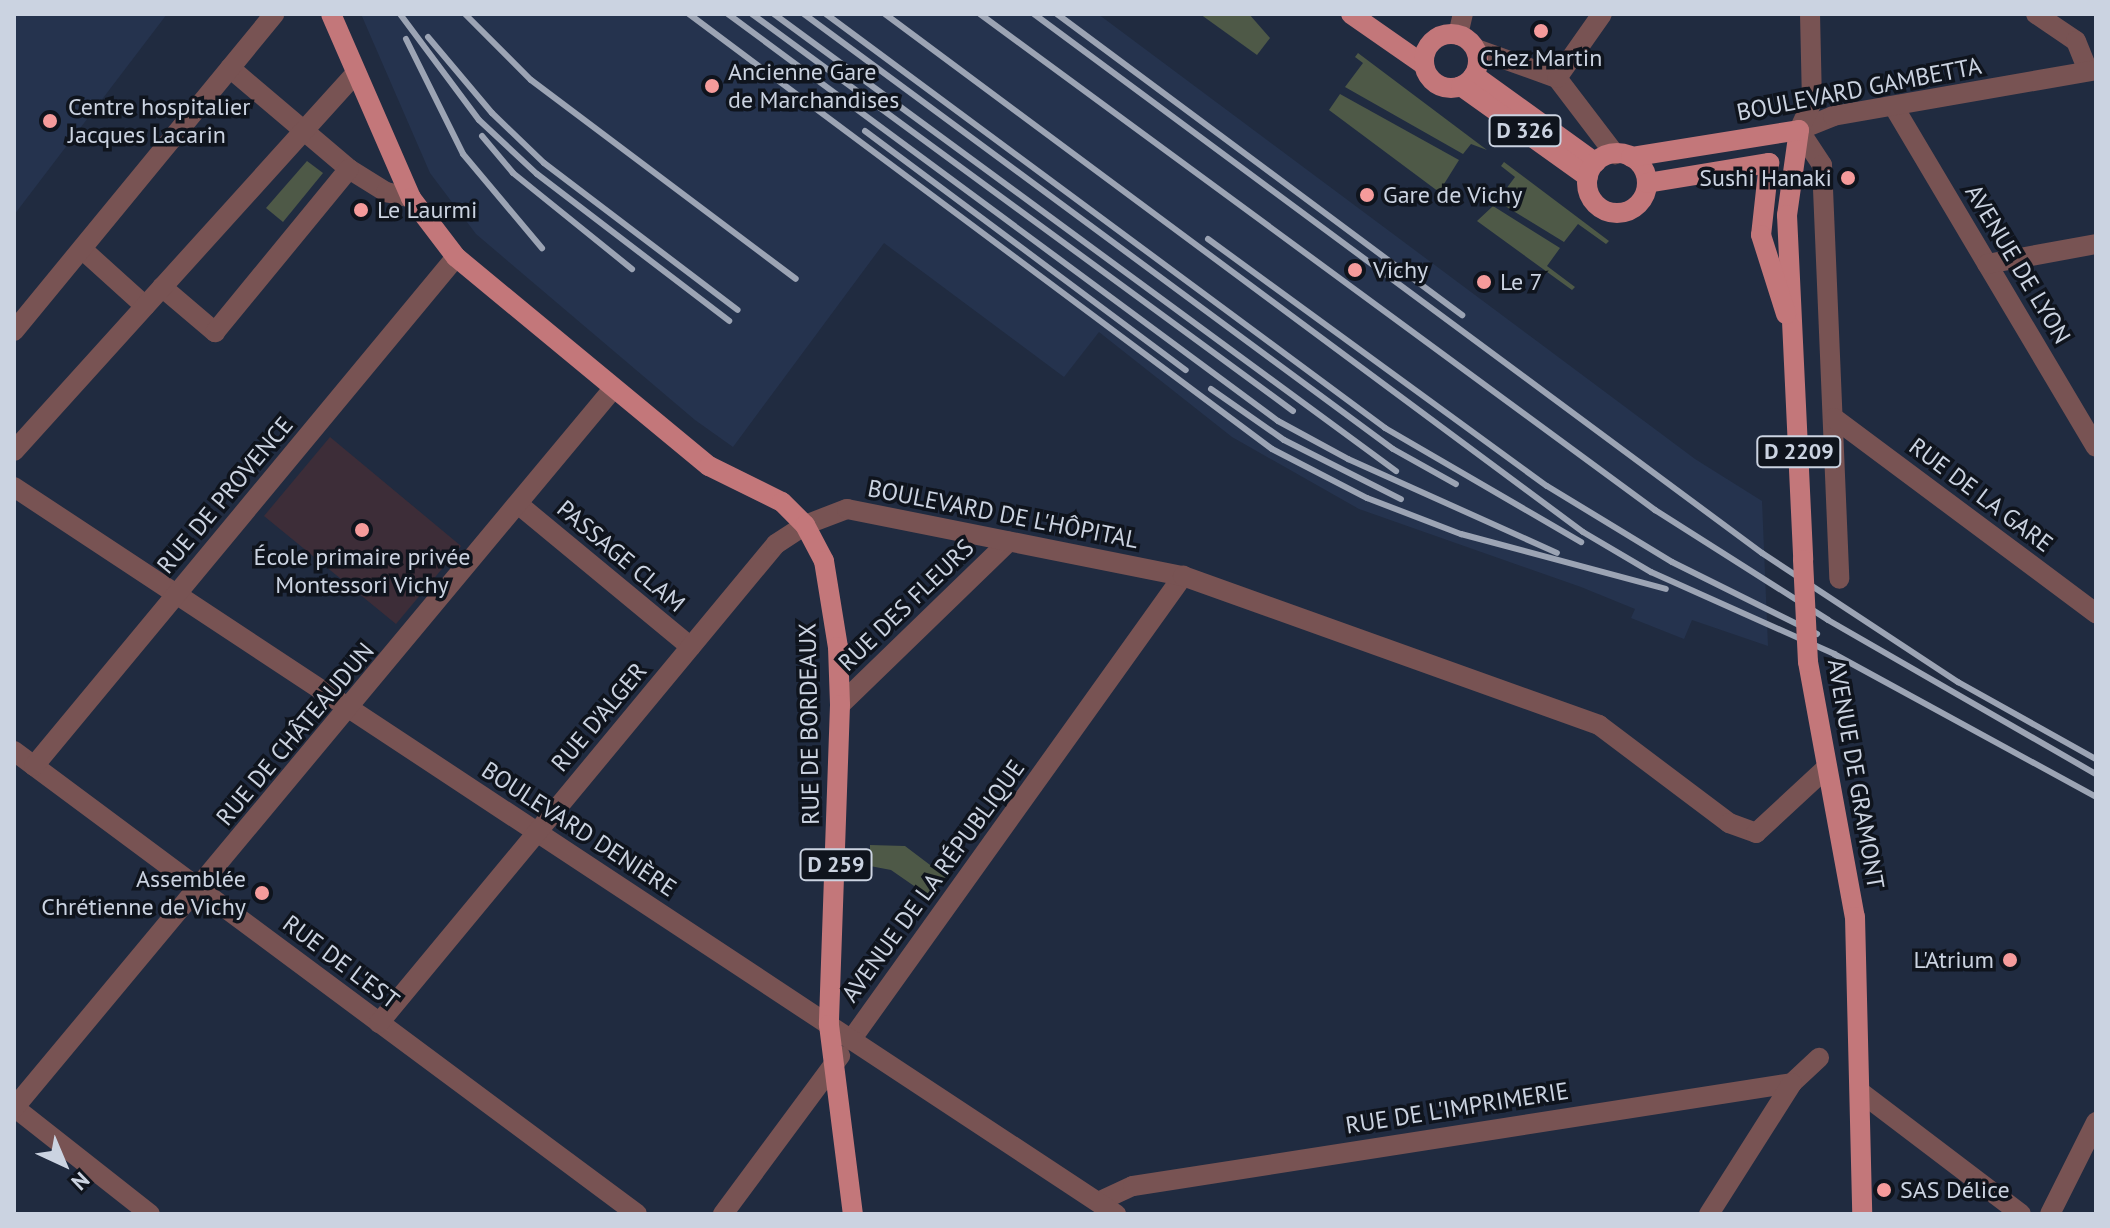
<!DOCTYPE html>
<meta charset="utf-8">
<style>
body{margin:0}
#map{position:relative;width:2110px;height:1228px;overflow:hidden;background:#202b40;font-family:"PT Sans",sans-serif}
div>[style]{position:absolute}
.built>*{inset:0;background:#25334e}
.education>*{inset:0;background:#3d2d38}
.green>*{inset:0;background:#4e5947}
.minor>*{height:20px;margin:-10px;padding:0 10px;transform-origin:10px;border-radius:10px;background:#785353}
.tertiary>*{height:20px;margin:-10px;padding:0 10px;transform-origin:10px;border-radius:10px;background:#785353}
.primary>*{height:20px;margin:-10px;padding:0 10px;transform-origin:10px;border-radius:10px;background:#c3777a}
.primary>.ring{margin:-10px;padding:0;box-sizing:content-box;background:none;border:20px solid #c3777a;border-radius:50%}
.rail>*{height:6px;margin:-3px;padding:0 3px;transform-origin:3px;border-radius:3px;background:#9ca4b4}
.primary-bridge>*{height:20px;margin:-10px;padding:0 10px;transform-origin:10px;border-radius:10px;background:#c3777a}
.dots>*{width:22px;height:22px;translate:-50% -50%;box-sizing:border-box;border:4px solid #0f141d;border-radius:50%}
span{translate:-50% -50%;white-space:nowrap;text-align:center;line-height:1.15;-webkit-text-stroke:7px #0f141d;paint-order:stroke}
.shield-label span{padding:2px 6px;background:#0f141d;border:2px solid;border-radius:6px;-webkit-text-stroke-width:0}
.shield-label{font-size:22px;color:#cbd3e1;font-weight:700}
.poi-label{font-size:24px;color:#cbd3e1}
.left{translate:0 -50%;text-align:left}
.right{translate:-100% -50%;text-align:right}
.street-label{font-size:24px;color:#cbd3e1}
.frame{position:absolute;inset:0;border:16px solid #cbd3e1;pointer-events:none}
.north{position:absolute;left:24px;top:1124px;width:80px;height:80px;-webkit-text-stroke:6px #0f141d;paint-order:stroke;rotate:136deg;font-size:22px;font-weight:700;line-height:32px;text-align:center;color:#cbd3e1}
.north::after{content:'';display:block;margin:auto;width:28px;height:36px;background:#cbd3e1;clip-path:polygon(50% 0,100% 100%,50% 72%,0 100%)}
</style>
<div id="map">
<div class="built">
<i style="clip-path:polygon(14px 14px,167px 14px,14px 215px)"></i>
<i style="clip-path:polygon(361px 14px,1098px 14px,1695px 459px,1762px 501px,1768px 646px,1692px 620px,1684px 639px,1631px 618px,1635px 609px,1581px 587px,1359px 509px,1232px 437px,1099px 332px,1064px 377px,884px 243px,733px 447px,695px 420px,476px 234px,430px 173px)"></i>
</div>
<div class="education">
<i style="clip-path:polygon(330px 437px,461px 546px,396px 624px,264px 516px)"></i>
</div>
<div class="green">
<i style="clip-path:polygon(1200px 14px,1249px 14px,1270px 38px,1257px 55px)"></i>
<i style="clip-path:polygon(1358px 53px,1487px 150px,1471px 144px,1463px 154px,1345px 87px,1363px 63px,1355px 57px)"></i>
<i style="clip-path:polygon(1340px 94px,1459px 160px,1439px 192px,1329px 110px)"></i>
<i style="clip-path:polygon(307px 161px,323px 173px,283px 222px,266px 208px)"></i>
<i style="clip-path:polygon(1504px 162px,1609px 241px,1606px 244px,1578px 224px,1564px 242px,1497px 201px,1515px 177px,1501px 166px)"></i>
<i style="clip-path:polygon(1493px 206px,1560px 248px,1547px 266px,1575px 287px,1572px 290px,1477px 221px)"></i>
<i style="clip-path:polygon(870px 845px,905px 846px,946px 877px,930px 897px,891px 870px,870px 866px)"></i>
</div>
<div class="minor">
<i style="left:2036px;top:14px;width:48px;rotate:34deg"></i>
<i style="left:2076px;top:41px;width:32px;rotate:68deg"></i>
<i style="left:1458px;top:35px;width:22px;rotate:-77deg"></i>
<i style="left:1476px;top:49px;width:86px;rotate:19.7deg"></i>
<i style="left:1557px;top:78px;width:96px;rotate:52.7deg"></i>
<i style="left:230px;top:68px;width:156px;rotate:40.3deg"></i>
<i style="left:349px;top:169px;width:44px;rotate:31.9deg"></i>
<i style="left:386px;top:192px;width:26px;rotate:13deg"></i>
<i style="left:1557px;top:78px;width:78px;rotate:-54.9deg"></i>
<i style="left:1894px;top:107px;width:395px;rotate:59.3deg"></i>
<i style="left:1799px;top:130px;width:42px;rotate:56.7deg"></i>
<i style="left:1822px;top:165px;width:414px;rotate:87.6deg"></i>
<i style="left:82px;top:249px;width:85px;rotate:42.1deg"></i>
<i style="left:1987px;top:264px;width:111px;rotate:-10.4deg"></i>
<i style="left:162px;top:287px;width:70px;rotate:40.3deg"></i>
<i style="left:215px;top:332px;width:211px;rotate:-50.6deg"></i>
<i style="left:14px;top:331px;width:410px;rotate:-50.6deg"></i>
<i style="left:1834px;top:418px;width:327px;rotate:36.7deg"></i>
<i style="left:14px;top:451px;width:510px;rotate:-47.86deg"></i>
<i style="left:14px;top:487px;width:977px;rotate:33.43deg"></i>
<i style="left:518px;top:504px;width:224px;rotate:39.6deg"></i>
<i style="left:840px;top:705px;width:235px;rotate:-44.1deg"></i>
<i style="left:14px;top:751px;width:776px;rotate:36.62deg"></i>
<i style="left:34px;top:766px;width:661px;rotate:-50.34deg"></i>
<i style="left:379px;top:1023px;width:622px;rotate:-50.35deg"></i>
<i style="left:776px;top:544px;width:35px;rotate:-33deg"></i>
<i style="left:851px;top:1040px;width:571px;rotate:-54.42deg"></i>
<i style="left:1863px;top:1094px;width:198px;rotate:37.2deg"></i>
<i style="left:14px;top:1107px;width:173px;rotate:38.2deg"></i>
<i style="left:14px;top:1108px;width:934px;rotate:-50.21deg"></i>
<i style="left:1098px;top:1202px;width:38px;rotate:-25deg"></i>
<i style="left:1133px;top:1186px;width:667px;rotate:-8.88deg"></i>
<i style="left:1792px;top:1083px;width:37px;rotate:-43deg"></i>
<i style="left:1709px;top:1214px;width:155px;rotate:-57.6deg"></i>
<i style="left:2050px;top:1214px;width:103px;rotate:-63.4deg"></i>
</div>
<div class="tertiary">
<i style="left:1799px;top:130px;width:37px;rotate:-22deg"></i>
<i style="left:1833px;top:116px;width:267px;rotate:-9.9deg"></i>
<i style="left:1799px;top:130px;width:31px;rotate:-65deg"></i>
<i style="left:1812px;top:102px;width:88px;rotate:-91.3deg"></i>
<i style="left:805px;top:525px;width:45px;rotate:-20.9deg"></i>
<i style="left:847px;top:509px;width:343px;rotate:11.3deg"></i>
<i style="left:1183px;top:576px;width:442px;rotate:19.7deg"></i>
<i style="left:1599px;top:725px;width:163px;rotate:37deg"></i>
<i style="left:1729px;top:823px;width:29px;rotate:20deg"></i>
<i style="left:1756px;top:833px;width:94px;rotate:-42.8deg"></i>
<i style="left:829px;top:1025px;width:344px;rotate:33.4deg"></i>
<i style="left:723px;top:1214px;width:197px;rotate:-53.5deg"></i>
</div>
<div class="primary">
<i style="left:331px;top:14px;width:201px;rotate:66.5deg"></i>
<i style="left:411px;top:198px;width:74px;rotate:52.7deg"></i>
<i style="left:456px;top:257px;width:328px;rotate:39.6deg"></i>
<i style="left:709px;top:466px;width:81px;rotate:26.3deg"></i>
<i style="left:782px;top:502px;width:33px;rotate:45deg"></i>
<i style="left:805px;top:525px;width:41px;rotate:62.2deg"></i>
<i style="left:824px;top:561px;width:87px;rotate:80.8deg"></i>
<i style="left:838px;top:647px;width:58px;rotate:88deg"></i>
<i style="left:840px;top:705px;width:320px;rotate:92deg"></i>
<i style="left:829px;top:1025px;width:191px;rotate:82.8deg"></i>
<i style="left:1351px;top:14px;width:89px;rotate:34.9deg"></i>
<i class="ring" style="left:1424px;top:34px;width:34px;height:34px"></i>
<i style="left:1474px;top:75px;width:150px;rotate:35.8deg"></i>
<i style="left:1461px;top:86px;width:156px;rotate:35.6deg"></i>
<i style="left:1799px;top:130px;width:86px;rotate:98deg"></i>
<i style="left:1787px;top:215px;width:345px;rotate:87.3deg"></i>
<i class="ring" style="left:1587px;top:153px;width:40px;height:40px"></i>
<i style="left:1631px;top:157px;width:170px;rotate:-9.1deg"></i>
<i style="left:1769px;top:163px;width:72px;rotate:96.3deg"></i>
<i style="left:1761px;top:235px;width:83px;rotate:72.4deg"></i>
<i style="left:1647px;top:183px;width:124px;rotate:-9.3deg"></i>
<i style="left:1808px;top:662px;width:259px;rotate:79.6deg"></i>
<i style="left:1855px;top:917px;width:297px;rotate:88.6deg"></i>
</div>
<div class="rail">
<i style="left:400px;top:14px;width:132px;rotate:53.3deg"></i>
<i style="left:479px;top:120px;width:79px;rotate:43deg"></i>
<i style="left:537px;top:174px;width:242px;rotate:37.4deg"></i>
<i style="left:465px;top:14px;width:93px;rotate:45deg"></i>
<i style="left:531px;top:80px;width:331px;rotate:36.9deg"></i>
<i style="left:689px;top:14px;width:727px;rotate:36.73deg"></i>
<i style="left:1272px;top:449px;width:107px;rotate:27.3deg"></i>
<i style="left:1367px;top:498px;width:101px;rotate:21deg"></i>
<i style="left:1461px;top:534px;width:212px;rotate:15deg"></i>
<i style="left:728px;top:14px;width:684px;rotate:36.5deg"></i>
<i style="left:1278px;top:421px;width:80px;rotate:28.5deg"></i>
<i style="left:1348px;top:459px;width:229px;rotate:24.2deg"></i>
<i style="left:752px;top:14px;width:671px;rotate:36.27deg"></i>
<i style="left:774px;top:14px;width:772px;rotate:36.31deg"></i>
<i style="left:804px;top:14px;width:732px;rotate:36.45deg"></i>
<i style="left:1393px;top:449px;width:72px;rotate:29.1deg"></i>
<i style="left:826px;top:14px;width:696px;rotate:36.52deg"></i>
<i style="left:1385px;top:428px;width:227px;rotate:30.2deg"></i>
<i style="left:885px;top:14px;width:869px;rotate:36.58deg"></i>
<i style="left:1583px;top:532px;width:79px;rotate:30.5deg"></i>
<i style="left:1651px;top:572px;width:201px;rotate:24.1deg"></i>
<i style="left:1834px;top:654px;width:298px;rotate:28.6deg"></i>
<i style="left:980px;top:14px;width:838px;rotate:36.31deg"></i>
<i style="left:1655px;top:510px;width:205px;rotate:32.4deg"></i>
<i style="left:1828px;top:620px;width:309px;rotate:29.9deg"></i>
<i style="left:1034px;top:14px;width:906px;rotate:36.52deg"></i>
<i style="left:1762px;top:553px;width:235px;rotate:33.4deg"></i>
<i style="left:1958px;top:682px;width:158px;rotate:29.2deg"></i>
<i style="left:1057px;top:14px;width:505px;rotate:36.62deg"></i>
<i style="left:428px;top:37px;width:99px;rotate:49.9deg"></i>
<i style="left:492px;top:113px;width:72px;rotate:43.9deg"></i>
<i style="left:544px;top:163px;width:243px;rotate:37.2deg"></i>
<i style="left:406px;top:39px;width:128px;rotate:63.6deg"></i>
<i style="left:463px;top:154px;width:123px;rotate:50deg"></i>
<i style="left:865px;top:131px;width:400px;rotate:36.7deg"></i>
<i style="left:482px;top:136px;width:48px;rotate:50deg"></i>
<i style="left:513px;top:173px;width:153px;rotate:38.9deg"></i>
<i style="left:1208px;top:239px;width:419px;rotate:36.1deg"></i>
<i style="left:1547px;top:486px;width:146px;rotate:31.3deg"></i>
<i style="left:1672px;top:562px;width:162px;rotate:26.4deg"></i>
<i style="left:1211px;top:389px;width:89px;rotate:34.9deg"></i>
<i style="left:1284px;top:440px;width:131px;rotate:26.8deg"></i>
</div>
<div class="primary-bridge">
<i style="left:1803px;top:560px;width:102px;rotate:87.2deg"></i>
</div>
<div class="dots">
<i style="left:1541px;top:31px;background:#f59b9b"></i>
<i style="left:712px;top:86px;background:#f59b9b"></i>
<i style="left:50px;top:121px;background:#f59b9b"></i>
<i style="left:1848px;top:178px;background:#f59b9b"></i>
<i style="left:1367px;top:195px;background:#f59b9b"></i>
<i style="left:361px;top:210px;background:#f59b9b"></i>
<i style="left:1355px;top:270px;background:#f59b9b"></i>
<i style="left:1484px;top:282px;background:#f59b9b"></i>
<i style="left:362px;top:530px;background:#f59b9b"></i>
<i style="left:262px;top:893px;background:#f59b9b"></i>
<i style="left:2010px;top:960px;background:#f59b9b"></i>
<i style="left:1884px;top:1190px;background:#f59b9b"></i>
</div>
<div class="shield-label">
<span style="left:1525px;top:131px">D 326</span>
<span style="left:1799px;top:452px">D 2209</span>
<span style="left:836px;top:865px">D 259</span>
</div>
<div class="poi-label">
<span style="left:1541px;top:58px">Chez Martin</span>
<span class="left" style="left:728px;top:86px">Ancienne Gare<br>de Marchandises</span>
<span class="left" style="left:68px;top:121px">Centre hospitalier<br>Jacques Lacarin</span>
<span class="right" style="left:1832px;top:178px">Sushi Hanaki</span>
<span class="left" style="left:1383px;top:195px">Gare de Vichy</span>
<span class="left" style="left:377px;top:210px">Le Laurmi</span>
<span class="left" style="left:1373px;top:270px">Vichy</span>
<span class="left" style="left:1500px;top:282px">Le 7</span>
<span style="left:362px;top:571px">École primaire privée<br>Montessori Vichy</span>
<span class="right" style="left:246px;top:893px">Assemblée<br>Chrétienne de Vichy</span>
<span class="right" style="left:1994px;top:960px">L'Atrium</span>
<span class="left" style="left:1900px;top:1190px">SAS Délice</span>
</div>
<div class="street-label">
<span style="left:1859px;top:89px;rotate:-11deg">BOULEVARD GAMBETTA</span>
<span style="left:2018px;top:264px;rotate:59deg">AVENUE DE LYON</span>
<span style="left:225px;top:495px;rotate:-50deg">RUE DE PROVENCE</span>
<span style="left:1981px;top:495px;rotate:37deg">RUE DE LA GARE</span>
<span style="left:1003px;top:514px;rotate:11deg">BOULEVARD DE L'HÔPITAL</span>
<span style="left:621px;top:556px;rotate:40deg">PASSAGE CLAM</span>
<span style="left:906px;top:605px;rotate:-44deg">RUE DES FLEURS</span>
<span style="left:599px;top:717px;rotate:-50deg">RUE D'ALGER</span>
<span style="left:809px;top:724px;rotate:-91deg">RUE DE BORDEAUX</span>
<span style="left:295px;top:734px;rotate:-50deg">RUE DE CHÂTEAUDUN</span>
<span style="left:1856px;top:774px;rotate:80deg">AVENUE DE GRAMONT</span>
<span style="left:579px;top:829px;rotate:33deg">BOULEVARD DENIÈRE</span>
<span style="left:933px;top:881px;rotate:-54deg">AVENUE DE LA RÉPUBLIQUE</span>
<span style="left:341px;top:962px;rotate:37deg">RUE DE L'EST</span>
<span style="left:1457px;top:1108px;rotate:-9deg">RUE DE L'IMPRIMERIE</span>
</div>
<div class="frame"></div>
<div class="north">N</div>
</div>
